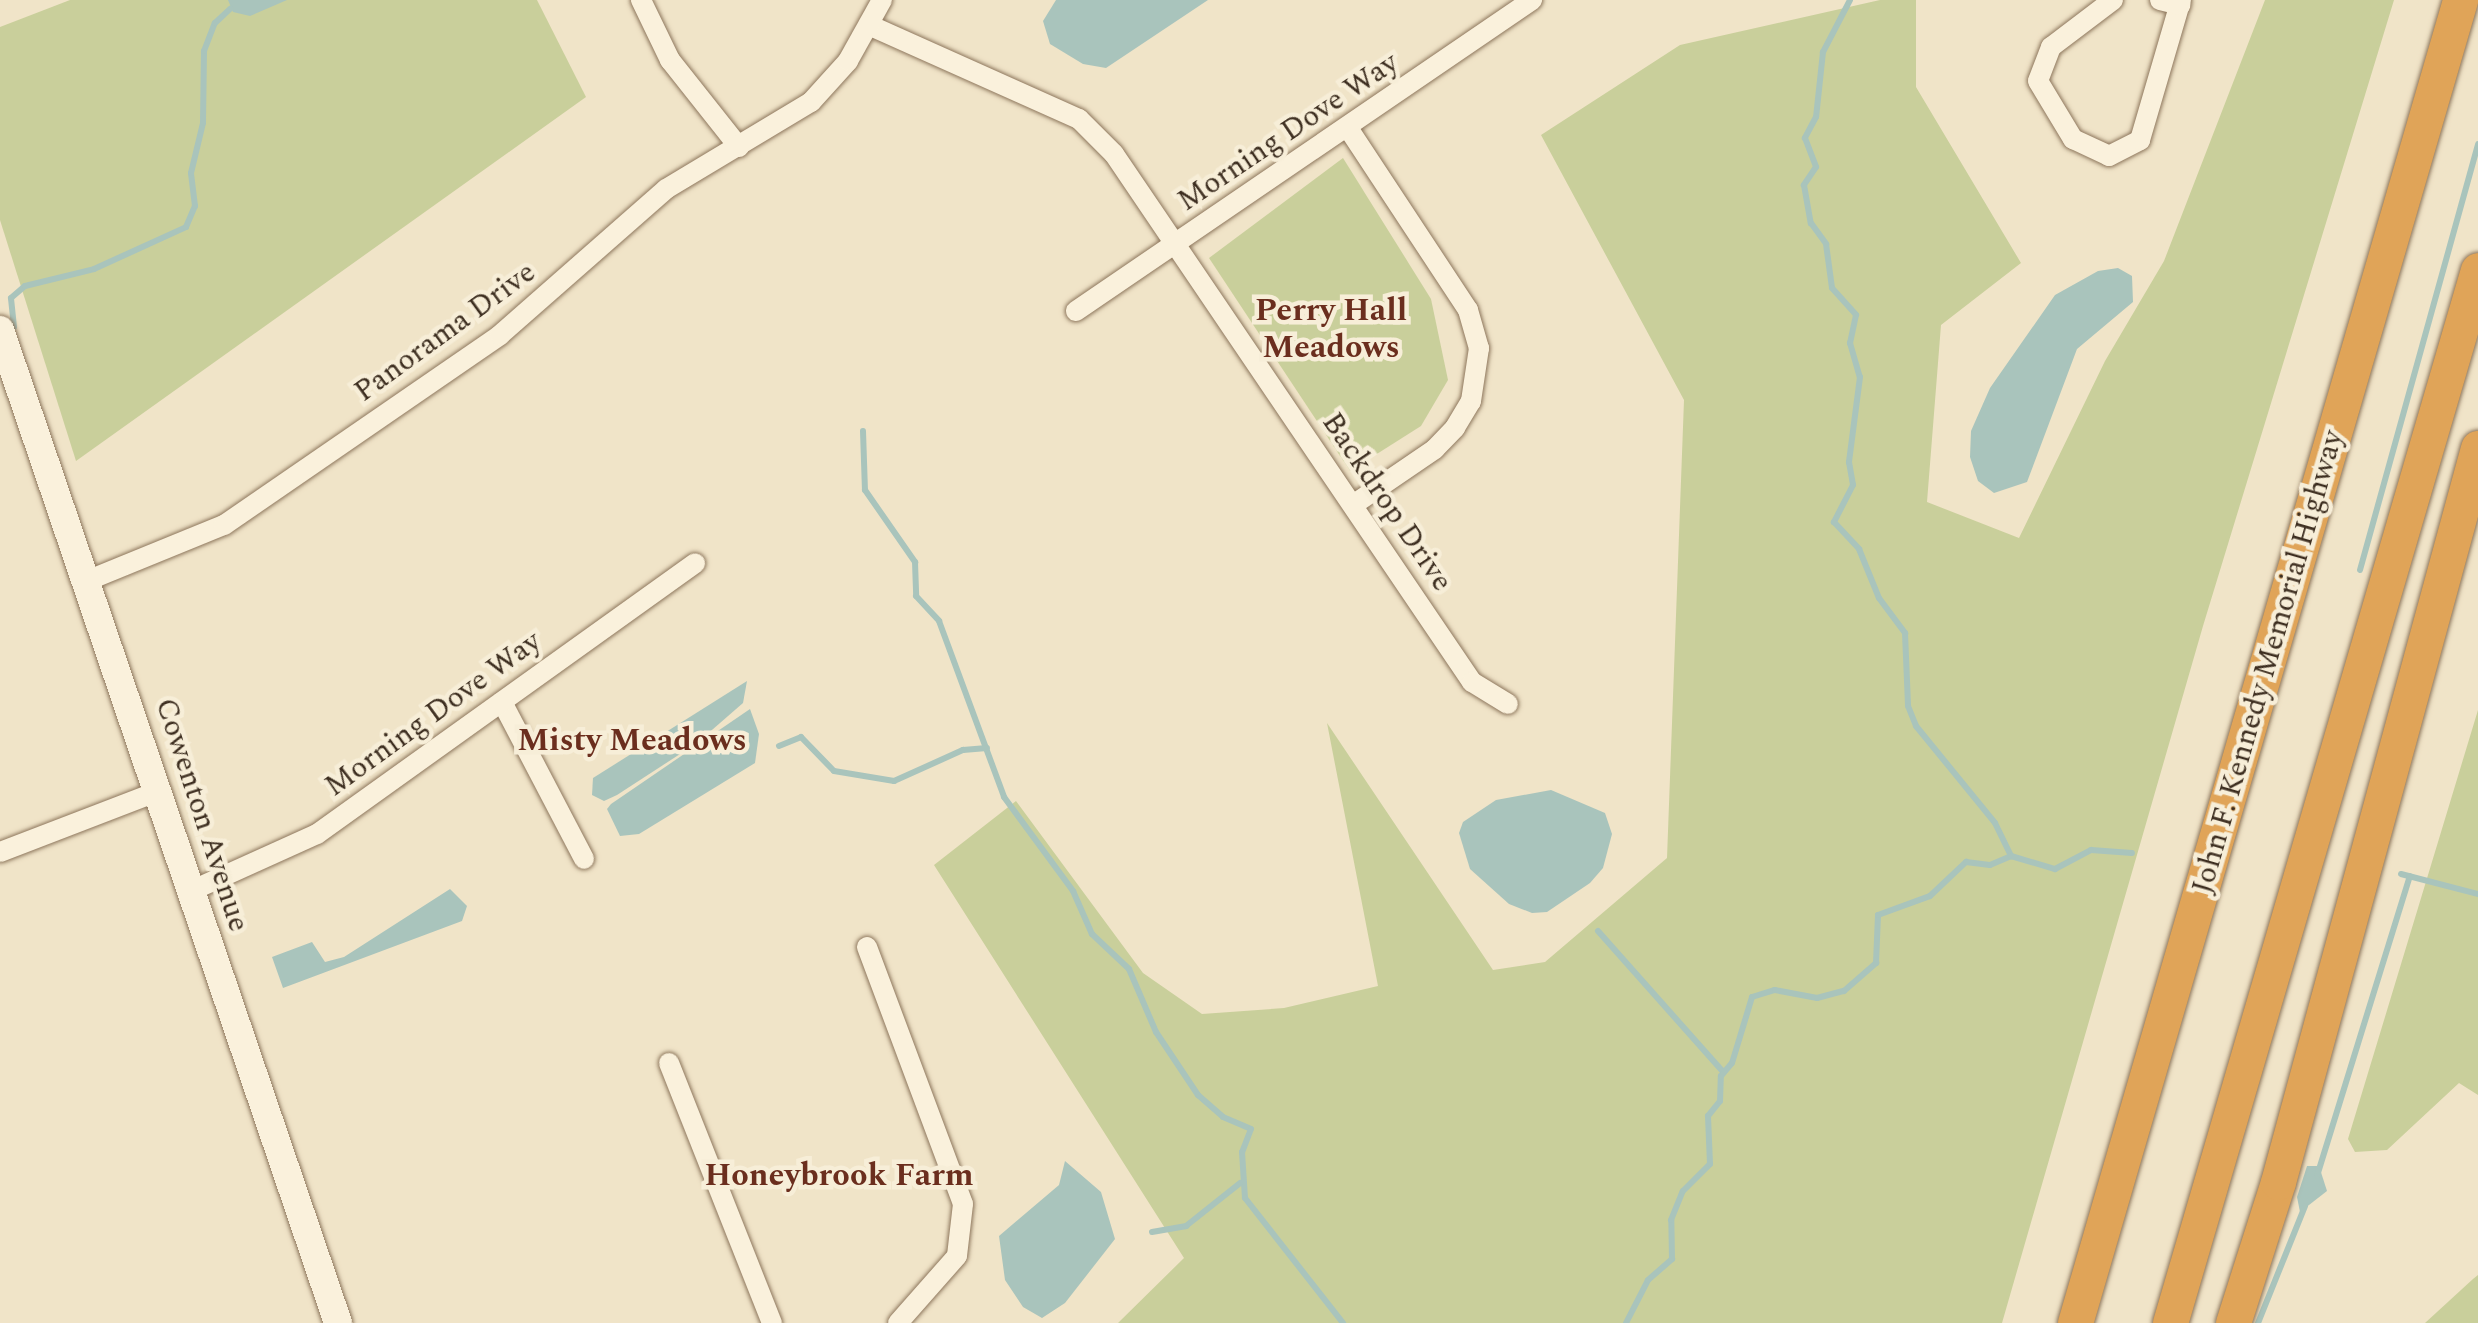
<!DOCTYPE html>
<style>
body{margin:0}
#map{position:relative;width:2478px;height:1323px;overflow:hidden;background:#f0e4c8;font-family:Spectral,serif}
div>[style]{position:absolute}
.green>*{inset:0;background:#c9cf9b}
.water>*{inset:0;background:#a9c4bc}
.stream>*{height:6px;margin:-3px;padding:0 3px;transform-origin:3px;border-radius:3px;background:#a9c4bc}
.roads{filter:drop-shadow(0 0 2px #8d765c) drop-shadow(0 0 2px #8d765c)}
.street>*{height:20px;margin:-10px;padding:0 10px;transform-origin:10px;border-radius:10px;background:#faf1dc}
.secondary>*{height:28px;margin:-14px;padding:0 14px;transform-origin:14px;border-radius:14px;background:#faf1dc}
.highway>*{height:35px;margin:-17.5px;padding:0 17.5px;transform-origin:17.5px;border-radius:17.5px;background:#e0a458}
span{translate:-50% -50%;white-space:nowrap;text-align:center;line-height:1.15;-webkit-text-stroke:9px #f7eed8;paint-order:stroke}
.street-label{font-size:30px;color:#3d2e20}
.neighbourhood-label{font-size:32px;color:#6b2e1e;font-weight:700}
</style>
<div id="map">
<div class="green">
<i style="clip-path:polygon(70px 0,537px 0,586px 97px,76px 461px,0 220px,0 27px)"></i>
<i style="clip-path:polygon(1880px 0,1916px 0,1916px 87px,2021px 263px,1941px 325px,1927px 502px,2019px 538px,2105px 361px,2164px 261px,2265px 0,2394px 0,2203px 626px,2002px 1323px,1118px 1323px,1184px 1258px,934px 865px,1016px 801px,1143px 973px,1202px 1014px,1284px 1008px,1378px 986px,1327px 723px,1493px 970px,1545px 962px,1667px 858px,1684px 400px,1541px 135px,1680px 45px)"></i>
<i style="clip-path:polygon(1343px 158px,1431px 299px,1448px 380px,1421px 426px,1350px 471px,1209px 258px)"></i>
<i style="clip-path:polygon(2478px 710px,2478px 1095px,2459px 1083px,2387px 1150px,2355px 1152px,2348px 1139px)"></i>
<i style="clip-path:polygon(2478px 1275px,2478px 1323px,2425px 1323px,2473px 1279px)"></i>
</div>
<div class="water">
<i style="clip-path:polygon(228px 0,287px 0,250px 16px,233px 12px)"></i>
<i style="clip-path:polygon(1056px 0,1208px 0,1106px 68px,1083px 64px,1050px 44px,1043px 21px)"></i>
<i style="clip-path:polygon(2118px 268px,2132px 276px,2133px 302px,2077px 349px,2027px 482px,1994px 493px,1978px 481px,1970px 457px,1971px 431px,1990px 388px,2055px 295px,2098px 271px)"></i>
<i style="clip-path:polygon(747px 681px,743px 703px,697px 743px,617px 795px,604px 801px,592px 795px,593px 778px)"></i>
<i style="clip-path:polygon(750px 709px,759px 734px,755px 763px,639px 834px,620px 836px,607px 809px,611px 804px)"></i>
<i style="clip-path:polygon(1551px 790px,1605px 813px,1612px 834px,1603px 868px,1590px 883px,1547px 912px,1532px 913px,1509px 904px,1470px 869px,1459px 833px,1463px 822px,1496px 800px)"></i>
<i style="clip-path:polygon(450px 889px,467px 906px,462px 921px,283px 988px,272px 957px,312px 942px,325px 962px,344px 957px)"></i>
<i style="clip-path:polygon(1065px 1161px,1101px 1192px,1115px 1239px,1065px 1303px,1042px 1318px,1023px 1307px,1005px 1280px,999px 1236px,1059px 1185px)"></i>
<i style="clip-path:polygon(2307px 1166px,2319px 1166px,2327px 1191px,2300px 1212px,2297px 1197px)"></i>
</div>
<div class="stream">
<i style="left:1850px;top:0;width:59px;rotate:117.4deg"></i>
<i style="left:1823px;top:52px;width:65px;rotate:96.1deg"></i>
<i style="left:1816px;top:117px;width:24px;rotate:118deg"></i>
<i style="left:1805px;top:138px;width:31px;rotate:69deg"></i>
<i style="left:1816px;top:167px;width:22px;rotate:124deg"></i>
<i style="left:1804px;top:185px;width:39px;rotate:80deg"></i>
<i style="left:1811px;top:223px;width:26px;rotate:54deg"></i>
<i style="left:1826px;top:244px;width:44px;rotate:82.2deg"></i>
<i style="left:1832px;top:288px;width:36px;rotate:48deg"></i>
<i style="left:1856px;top:315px;width:29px;rotate:102deg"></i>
<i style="left:1850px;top:343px;width:35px;rotate:74deg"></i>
<i style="left:1860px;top:377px;width:86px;rotate:97.4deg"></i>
<i style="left:1849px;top:462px;width:23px;rotate:80deg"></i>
<i style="left:1853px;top:485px;width:42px;rotate:117.2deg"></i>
<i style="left:1834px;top:522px;width:37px;rotate:47deg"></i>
<i style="left:1859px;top:549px;width:53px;rotate:67.8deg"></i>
<i style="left:1879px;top:598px;width:44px;rotate:53.4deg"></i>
<i style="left:1905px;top:633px;width:73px;rotate:87.6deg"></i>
<i style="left:1908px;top:706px;width:22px;rotate:68deg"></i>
<i style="left:1916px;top:726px;width:125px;rotate:50.8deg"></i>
<i style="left:1995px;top:823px;width:37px;rotate:64deg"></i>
<i style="left:14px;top:327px;width:29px;rotate:-96deg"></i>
<i style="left:11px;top:298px;width:18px;rotate:-41deg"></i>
<i style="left:25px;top:286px;width:71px;rotate:-13.8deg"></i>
<i style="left:94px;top:269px;width:101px;rotate:-24.5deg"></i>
<i style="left:186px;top:227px;width:23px;rotate:-67deg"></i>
<i style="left:195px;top:206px;width:33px;rotate:-97deg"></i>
<i style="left:191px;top:173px;width:51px;rotate:-76.5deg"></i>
<i style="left:203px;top:123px;width:72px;rotate:-89.2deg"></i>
<i style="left:204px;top:51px;width:30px;rotate:-69deg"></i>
<i style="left:215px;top:23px;width:21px;rotate:-43deg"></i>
<i style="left:863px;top:431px;width:59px;rotate:88.1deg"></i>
<i style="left:865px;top:490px;width:88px;rotate:55.2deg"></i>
<i style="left:915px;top:562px;width:34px;rotate:88deg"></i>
<i style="left:916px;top:596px;width:34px;rotate:47deg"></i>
<i style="left:939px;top:621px;width:188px;rotate:69.7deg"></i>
<i style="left:1004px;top:797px;width:117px;rotate:53.7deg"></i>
<i style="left:1073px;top:891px;width:47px;rotate:66.2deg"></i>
<i style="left:1092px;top:934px;width:51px;rotate:43.4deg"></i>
<i style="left:1129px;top:969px;width:69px;rotate:66.8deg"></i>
<i style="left:1156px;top:1032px;width:76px;rotate:56.3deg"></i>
<i style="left:1198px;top:1095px;width:33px;rotate:41deg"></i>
<i style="left:1223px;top:1117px;width:30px;rotate:23deg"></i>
<i style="left:1251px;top:1129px;width:25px;rotate:111deg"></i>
<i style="left:1242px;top:1152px;width:46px;rotate:86.3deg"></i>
<i style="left:1245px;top:1198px;width:159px;rotate:51.9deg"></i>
<i style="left:2360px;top:570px;width:442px;rotate:-74.5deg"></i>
<i style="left:779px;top:746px;width:24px;rotate:-22deg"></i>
<i style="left:801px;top:737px;width:47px;rotate:45.9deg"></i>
<i style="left:834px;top:771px;width:61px;rotate:9.5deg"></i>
<i style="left:894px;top:781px;width:76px;rotate:-24.2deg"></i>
<i style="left:963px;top:750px;width:24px;rotate:-5deg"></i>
<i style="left:2401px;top:874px;width:80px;rotate:14.6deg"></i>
<i style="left:1598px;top:931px;width:188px;rotate:48.4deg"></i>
<i style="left:2317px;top:1176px;width:314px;rotate:-72.8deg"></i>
<i style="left:1152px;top:1232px;width:35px;rotate:-10deg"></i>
<i style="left:1186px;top:1226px;width:69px;rotate:-38.5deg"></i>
<i style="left:1626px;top:1323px;width:48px;rotate:-62.9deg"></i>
<i style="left:1648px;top:1280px;width:32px;rotate:-41deg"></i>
<i style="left:1672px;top:1259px;width:39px;rotate:-91deg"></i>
<i style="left:1671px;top:1220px;width:31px;rotate:-68deg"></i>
<i style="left:1683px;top:1191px;width:38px;rotate:-45deg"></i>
<i style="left:1710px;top:1164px;width:48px;rotate:-92.4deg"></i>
<i style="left:1708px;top:1116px;width:19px;rotate:-51deg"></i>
<i style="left:1720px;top:1101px;width:25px;rotate:-88deg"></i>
<i style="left:1721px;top:1076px;width:17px;rotate:-50deg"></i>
<i style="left:1732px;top:1063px;width:69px;rotate:-73.1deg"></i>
<i style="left:1752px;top:997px;width:24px;rotate:-17deg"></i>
<i style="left:1775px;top:990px;width:43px;rotate:10.8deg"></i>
<i style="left:1817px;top:998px;width:28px;rotate:-15deg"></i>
<i style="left:1844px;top:991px;width:43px;rotate:-41.2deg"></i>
<i style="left:1876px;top:963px;width:48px;rotate:-87.6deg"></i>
<i style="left:1878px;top:915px;width:55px;rotate:-20.1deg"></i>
<i style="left:1930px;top:896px;width:50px;rotate:-43.4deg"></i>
<i style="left:1966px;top:862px;width:24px;rotate:7deg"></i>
<i style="left:1990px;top:865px;width:23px;rotate:-23deg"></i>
<i style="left:2011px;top:856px;width:46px;rotate:16.5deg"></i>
<i style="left:2055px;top:869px;width:41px;rotate:-27.8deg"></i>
<i style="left:2091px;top:850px;width:41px;rotate:4.2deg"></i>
<i style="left:2258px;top:1323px;width:126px;rotate:-68.1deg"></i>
</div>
<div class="roads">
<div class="street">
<i style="left:641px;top:0;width:67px;rotate:64.2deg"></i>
<i style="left:670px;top:60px;width:111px;rotate:51.6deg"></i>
<i style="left:2113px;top:0;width:78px;rotate:142.8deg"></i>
<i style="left:2051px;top:47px;width:36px;rotate:111deg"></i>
<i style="left:2038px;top:81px;width:68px;rotate:58.9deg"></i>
<i style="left:2073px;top:139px;width:40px;rotate:25deg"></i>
<i style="left:2109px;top:156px;width:35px;rotate:-27deg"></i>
<i style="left:2140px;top:140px;width:146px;rotate:-73.7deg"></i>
<i style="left:2160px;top:0;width:21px;rotate:14deg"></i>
<i style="left:871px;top:26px;width:228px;rotate:24.1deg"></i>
<i style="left:1079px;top:119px;width:49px;rotate:45deg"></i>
<i style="left:1114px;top:154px;width:638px;rotate:55.86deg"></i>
<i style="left:1472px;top:682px;width:42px;rotate:31.4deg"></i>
<i style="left:1348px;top:128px;width:218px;rotate:56.6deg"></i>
<i style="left:1468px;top:310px;width:40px;rotate:74deg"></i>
<i style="left:1479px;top:348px;width:54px;rotate:98.6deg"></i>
<i style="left:1471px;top:401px;width:31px;rotate:121deg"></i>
<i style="left:1455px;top:428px;width:29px;rotate:134deg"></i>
<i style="left:1435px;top:449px;width:99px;rotate:145.7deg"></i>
<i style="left:1076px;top:311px;width:552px;rotate:-34.29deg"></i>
<i style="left:89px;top:580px;width:146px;rotate:-22.2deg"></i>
<i style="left:224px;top:525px;width:335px;rotate:-34.5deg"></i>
<i style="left:500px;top:335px;width:221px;rotate:-41.3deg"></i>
<i style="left:666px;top:189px;width:169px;rotate:-31deg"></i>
<i style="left:811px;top:102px;width:55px;rotate:-47.9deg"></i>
<i style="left:848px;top:61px;width:70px;rotate:-60.9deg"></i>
<i style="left:502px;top:702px;width:177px;rotate:62.4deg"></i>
<i style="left:0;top:852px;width:170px;rotate:-21deg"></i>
<i style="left:193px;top:890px;width:136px;rotate:-24.3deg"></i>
<i style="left:317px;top:834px;width:465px;rotate:-35.6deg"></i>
<i style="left:867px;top:947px;width:274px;rotate:69.5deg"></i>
<i style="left:963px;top:1204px;width:52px;rotate:96.6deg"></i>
<i style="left:957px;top:1256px;width:89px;rotate:131.4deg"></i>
<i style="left:669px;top:1063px;width:280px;rotate:68.4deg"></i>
</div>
<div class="secondary">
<i style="left:0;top:330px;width:1049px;rotate:71.2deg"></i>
</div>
<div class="highway">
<i style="left:2075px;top:1323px;width:1378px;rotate:-73.77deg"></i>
<i style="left:2170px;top:1323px;width:1097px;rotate:-73.7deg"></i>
<i style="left:2233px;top:1323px;width:148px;rotate:-72.3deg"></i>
<i style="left:2278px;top:1182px;width:761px;rotate:-74.76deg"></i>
</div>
</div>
<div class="street-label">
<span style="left:1288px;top:132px;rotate:-34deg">Morning Dove Way</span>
<span style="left:445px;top:332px;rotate:-36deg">Panorama Drive</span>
<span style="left:1387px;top:502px;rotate:56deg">Backdrop Drive</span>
<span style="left:2268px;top:662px;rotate:-74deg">John F. Kennedy Memorial Highway</span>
<span style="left:433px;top:714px;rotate:-36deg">Morning Dove Way</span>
<span style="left:202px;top:815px;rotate:72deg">Cowenton Avenue</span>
</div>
<div class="neighbourhood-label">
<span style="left:1331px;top:330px">Perry Hall<br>Meadows</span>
<span style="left:632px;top:741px">Misty Meadows</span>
<span style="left:839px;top:1176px">Honeybrook Farm</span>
</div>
</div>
